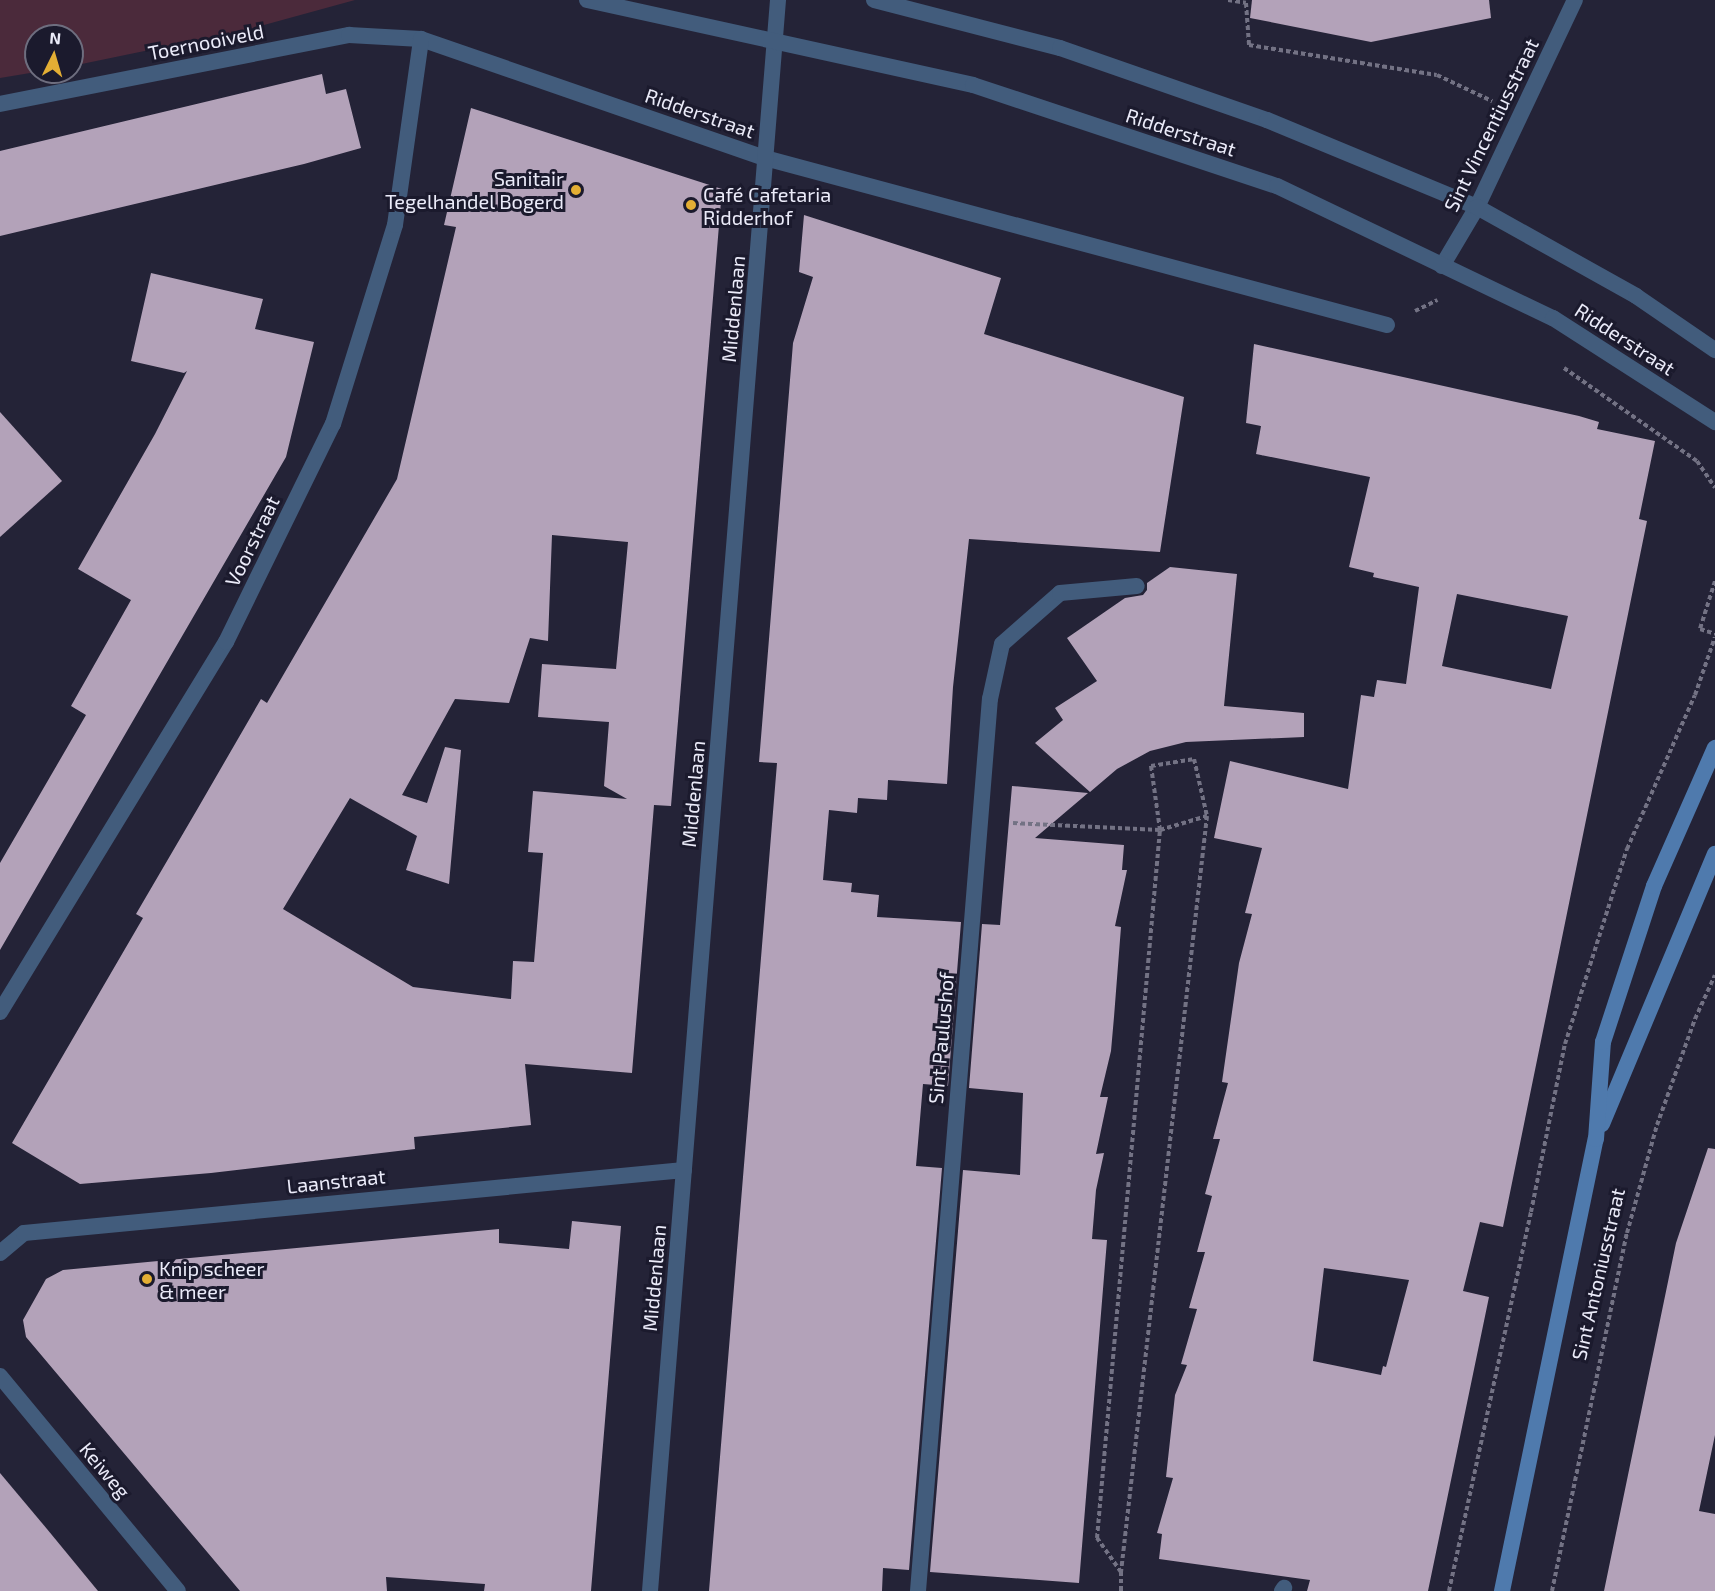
<!DOCTYPE html>
<meta charset="utf-8">
<style>
body{margin:0}
#map{position:relative;width:1715px;height:1591px;overflow:hidden;background:#242337;font-family:"Exo 2",sans-serif}
div>[style]{position:absolute}
.green>*{inset:0;background:#4b2a3b}
.building>*{inset:0;background:#b3a2b9}
.path>*{height:4px;margin-top:-2px;transform-origin:0;background:repeating-linear-gradient(90deg,#737284 0 4.5px,transparent 0 7.5px)}
.minor>*{height:16px;margin:-8px;padding:0 8px;transform-origin:8px;border-radius:8px;background:#425c7c}
.tertiary>*{height:16px;margin:-8px;padding:0 8px;transform-origin:8px;border-radius:8px;background:#425c7c}
.secondary>*{height:16px;margin:-8px;padding:0 8px;transform-origin:8px;border-radius:8px;background:#4f7aad}
.dots>*{width:16px;height:16px;translate:-50% -50%;box-sizing:border-box;border:3px solid #1b1a2d;border-radius:50%}
span{translate:-50% -50%;white-space:nowrap;text-align:center;line-height:1.15;-webkit-text-stroke:6px #1b1a2d;paint-order:stroke}
.street-label{font-size:20px;color:#ebebf9}
.poi-label{font-size:20px;color:#ebebf9}
.right{translate:-100% -50%;text-align:right}
.left{translate:0 -50%;text-align:left}
.north{position:absolute;left:24px;top:24px;width:60px;height:60px;box-sizing:border-box;background:#1b1a2d;border:2px solid #6e6e7f;border-radius:50%;rotate:5deg;font-size:16px;font-weight:700;line-height:24px;text-align:center;color:#ebebf9}
.north::after{content:'';display:block;margin:auto;width:21px;height:27px;background:#e3ae34;clip-path:polygon(50% 0,100% 100%,50% 72%,0 100%)}
</style>
<div id="map">
<div class="green">
<i style="clip-path:polygon(0 0,355px 0,246px 30px,72px 66px,72px 36px,36px 36px,36px 72px,0 78px)"></i>
</div>
<div class="building">
<i style="clip-path:polygon(1252px 0,1489px 0,1491px 18px,1371px 42px,1250px 18px)"></i>
<i style="clip-path:polygon(322px 74px,326px 94px,346px 89px,361px 148px,304px 164px,0 236px,0 151px)"></i>
<i style="clip-path:polygon(evenodd,471px 108px,722px 189px,671px 806px,654px 805px,632px 1073px,525px 1064px,531px 1125px,414px 1137px,415px 1149px,211px 1173px,80px 1184px,12px 1143px,143px 918px,136px 914px,198px 808px,261px 699px,267px 703px,397px 479px,456px 227px,444px 225px,471px 108px,552px 535px,628px 542px,616px 669px,542px 664px,538px 717px,609px 722px,604px 786px,627px 799px,533px 791px,528px 852px,543px 853px,534px 962px,513px 961px,511px 999px,413px 987px,283px 909px,350px 798px,417px 836px,406px 870px,449px 884px,461px 750px,445px 747px,427px 803px,402px 795px,455px 699px,509px 703px,530px 638px,548px 641px,552px 535px)"></i>
<i style="clip-path:polygon(804px 215px,1001px 278px,984px 334px,1184px 397px,1160px 552px,969px 539px,953px 687px,947px 784px,888px 780px,887px 800px,858px 798px,857px 813px,829px 810px,823px 880px,852px 883px,851px 892px,879px 895px,877px 917px,961px 922px,948px 1086px,923px 1084px,916px 1166px,942px 1168px,909px 1570px,883px 1568px,882px 1591px,709px 1591px,777px 763px,759px 762px,793px 343px,813px 277px,799px 272px)"></i>
<i style="clip-path:polygon(151px 273px,263px 299px,255px 329px,314px 342px,286px 457px,0 950px,0 863px,86px 715px,71px 706px,131px 600px,78px 569px,155px 434px,187px 371px,184px 373px,131px 361px)"></i>
<i style="clip-path:polygon(evenodd,1254px 344px,1579px 416px,1599px 422px,1597px 429px,1655px 441px,1639px 519px,1647px 521px,1503px 1227px,1480px 1222px,1463px 1291px,1489px 1297px,1428px 1591px,1307px 1591px,1310px 1580px,1159px 1559px,1162px 1534px,1157px 1533px,1173px 1478px,1166px 1477px,1175px 1395px,1187px 1365px,1181px 1364px,1197px 1309px,1189px 1308px,1205px 1252px,1197px 1252px,1212px 1196px,1205px 1194px,1220px 1139px,1213px 1139px,1228px 1083px,1222px 1082px,1239px 963px,1252px 914px,1245px 913px,1262px 848px,1214px 838px,1230px 761px,1348px 789px,1361px 695px,1374px 697px,1377px 680px,1406px 684px,1419px 587px,1373px 577px,1374px 573px,1349px 567px,1370px 477px,1256px 454px,1261px 426px,1246px 423px,1254px 344px,1457px 594px,1568px 616px,1551px 689px,1442px 666px,1457px 594px,1254px 344px,1324px 1268px,1409px 1280px,1386px 1367px,1383px 1366px,1381px 1375px,1313px 1361px,1324px 1268px)"></i>
<i style="clip-path:polygon(0 412px,62px 481px,0 537px)"></i>
<i style="clip-path:polygon(1170px 567px,1237px 574px,1224px 706px,1304px 713px,1304px 737px,1186px 742px,1150px 751px,1117px 769px,1090px 792px,1035px 743px,1063px 720px,1055px 708px,1097px 681px,1067px 638px,1125px 598px,1143px 595px,1147px 590px,1147px 583px)"></i>
<i style="clip-path:polygon(1012px 786px,1088px 793px,1035px 838px,1124px 845px,1122px 870px,1127px 870px,1115px 926px,1121px 927px,1114px 1017px,1111px 1051px,1100px 1097px,1108px 1097px,1096px 1154px,1104px 1153px,1096px 1190px,1092px 1239px,1107px 1240px,1079px 1583px,930px 1572px,963px 1170px,1020px 1175px,1023px 1093px,969px 1088px,982px 924px,1000px 925px)"></i>
<i style="clip-path:polygon(1708px 1148px,1715px 1149px,1715px 1435px,1699px 1511px,1715px 1514px,1715px 1591px,1604px 1591px,1676px 1243px)"></i>
<i style="clip-path:polygon(572px 1221px,621px 1226px,591px 1591px,484px 1591px,485px 1584px,386px 1577px,387px 1591px,240px 1591px,26px 1337px,23px 1320px,46px 1279px,63px 1270px,499px 1229px,499px 1243px,569px 1249px)"></i>
<i style="clip-path:polygon(0 1473px,47px 1529px,98px 1591px,0 1591px)"></i>
</div>
<div class="path">
<i style="left:1228px;top:0;width:18px;rotate:9deg"></i>
<i style="left:1246px;top:3px;width:42px;rotate:85.9deg"></i>
<i style="left:1249px;top:45px;width:190px;rotate:9.1deg"></i>
<i style="left:1437px;top:75px;width:61px;rotate:25.3deg"></i>
<i style="left:1415px;top:311px;width:25px;rotate:-26deg"></i>
<i style="left:1564px;top:368px;width:162px;rotate:35deg"></i>
<i style="left:1697px;top:461px;width:32px;rotate:56deg"></i>
<i style="left:1715px;top:581px;width:50px;rotate:107.4deg"></i>
<i style="left:1700px;top:629px;width:16px;rotate:18deg"></i>
<i style="left:1013px;top:823px;width:147px;rotate:2.7deg"></i>
<i style="left:1160px;top:830px;width:49px;rotate:-16.6deg"></i>
<i style="left:1207px;top:816px;width:761px;rotate:96.49deg"></i>
<i style="left:1121px;top:1591px;width:19px;rotate:-90deg"></i>
<i style="left:1121px;top:1572px;width:42px;rotate:-125.2deg"></i>
<i style="left:1097px;top:1538px;width:711px;rotate:-84.92deg"></i>
<i style="left:1160px;top:830px;width:65px;rotate:-98deg"></i>
<i style="left:1151px;top:766px;width:44px;rotate:-9.2deg"></i>
<i style="left:1194px;top:759px;width:58px;rotate:77.2deg"></i>
<i style="left:1449px;top:1591px;width:388px;rotate:-77.8deg"></i>
<i style="left:1531px;top:1212px;width:171px;rotate:-78.6deg"></i>
<i style="left:1565px;top:1044px;width:205px;rotate:-72.4deg"></i>
<i style="left:1627px;top:849px;width:168px;rotate:-66.2deg"></i>
<i style="left:1695px;top:695px;width:61px;rotate:-71deg"></i>
<i style="left:1552px;top:1591px;width:366px;rotate:-78.2deg"></i>
<i style="left:1627px;top:1233px;width:112px;rotate:-74.5deg"></i>
<i style="left:1657px;top:1125px;width:113px;rotate:-70.3deg"></i>
<i style="left:1695px;top:1019px;width:48px;rotate:-65.6deg"></i>
</div>
<div class="minor">
<i style="left:0;top:104px;width:356px;rotate:-11.2deg"></i>
<i style="left:349px;top:35px;width:72px;rotate:3.2deg"></i>
<i style="left:421px;top:39px;width:364px;rotate:19.1deg"></i>
<i style="left:765px;top:158px;width:644px;rotate:15.03deg"></i>
<i style="left:1442px;top:266px;width:69px;rotate:-59.3deg"></i>
<i style="left:1477px;top:207px;width:229px;rotate:-64.7deg"></i>
<i style="left:0;top:1012px;width:434px;rotate:-58.6deg"></i>
<i style="left:226px;top:642px;width:243px;rotate:-63.9deg"></i>
<i style="left:333px;top:424px;width:208px;rotate:-72.7deg"></i>
<i style="left:395px;top:225px;width:188px;rotate:-82deg"></i>
<i style="left:0;top:1253px;width:31px;rotate:-40deg"></i>
<i style="left:24px;top:1233px;width:663px;rotate:-5.45deg"></i>
<i style="left:0;top:1376px;width:279px;rotate:50.4deg"></i>
<i style="left:650px;top:1591px;width:1596px;rotate:-85.4deg"></i>
<i style="left:918px;top:1591px;width:895px;rotate:-85.39deg"></i>
<i style="left:990px;top:699px;width:56px;rotate:-77.7deg"></i>
<i style="left:1002px;top:644px;width:77px;rotate:-41.3deg"></i>
<i style="left:1060px;top:593px;width:77px;rotate:-5.2deg"></i>
<i style="left:1282px;top:1591px;width:4px;rotate:-56deg"></i>
</div>
<div class="tertiary">
<i style="left:587px;top:0;width:395px;rotate:12.4deg"></i>
<i style="left:973px;top:85px;width:320px;rotate:18.4deg"></i>
<i style="left:1277px;top:186px;width:306px;rotate:25.6deg"></i>
<i style="left:1553px;top:318px;width:193px;rotate:32.7deg"></i>
<i style="left:874px;top:0;width:192px;rotate:14.5deg"></i>
<i style="left:1060px;top:48px;width:219px;rotate:19.2deg"></i>
<i style="left:1267px;top:120px;width:227px;rotate:22.5deg"></i>
<i style="left:1477px;top:207px;width:182px;rotate:29.2deg"></i>
<i style="left:1636px;top:296px;width:96px;rotate:34.4deg"></i>
</div>
<div class="secondary">
<i style="left:1602px;top:1124px;width:293px;rotate:-67.3deg"></i>
<i style="left:1502px;top:1591px;width:462px;rotate:-78.3deg"></i>
<i style="left:1596px;top:1139px;width:97px;rotate:-85.9deg"></i>
<i style="left:1603px;top:1042px;width:164px;rotate:-71.9deg"></i>
<i style="left:1654px;top:886px;width:151px;rotate:-66.2deg"></i>
</div>
<div class="dots">
<i style="left:576px;top:190px;background:#e3ae34"></i>
<i style="left:691px;top:205px;background:#e3ae34"></i>
<i style="left:147px;top:1279px;background:#e3ae34"></i>
</div>
<div class="street-label">
<span style="left:206px;top:42px;rotate:-11deg">Toernooiveld</span>
<span style="left:700px;top:113px;rotate:19deg">Ridderstraat</span>
<span style="left:1491px;top:125px;rotate:-64deg">Sint Vincentiusstraat</span>
<span style="left:1181px;top:132px;rotate:18deg">Ridderstraat</span>
<span style="left:733px;top:309px;rotate:-85deg">Middenlaan</span>
<span style="left:1625px;top:339px;rotate:33deg">Ridderstraat</span>
<span style="left:252px;top:541px;rotate:-64deg">Voorstraat</span>
<span style="left:693px;top:794px;rotate:-85deg">Middenlaan</span>
<span style="left:941px;top:1038px;rotate:-85deg">Sint Paulushof</span>
<span style="left:336px;top:1181px;rotate:-6deg">Laanstraat</span>
<span style="left:1598px;top:1274px;rotate:-77deg">Sint Antoniusstraat</span>
<span style="left:654px;top:1278px;rotate:-85deg">Middenlaan</span>
<span style="left:105px;top:1470px;rotate:50deg">Keiweg</span>
</div>
<div class="poi-label">
<span class="right" style="left:564px;top:190px">Sanitair<br>Tegelhandel Bogerd</span>
<span class="left" style="left:703px;top:206px">Café Cafetaria<br>Ridderhof</span>
<span class="left" style="left:159px;top:1280px">Knip scheer<br>&amp; meer</span>
</div>
<div class="north">N</div>
</div>
